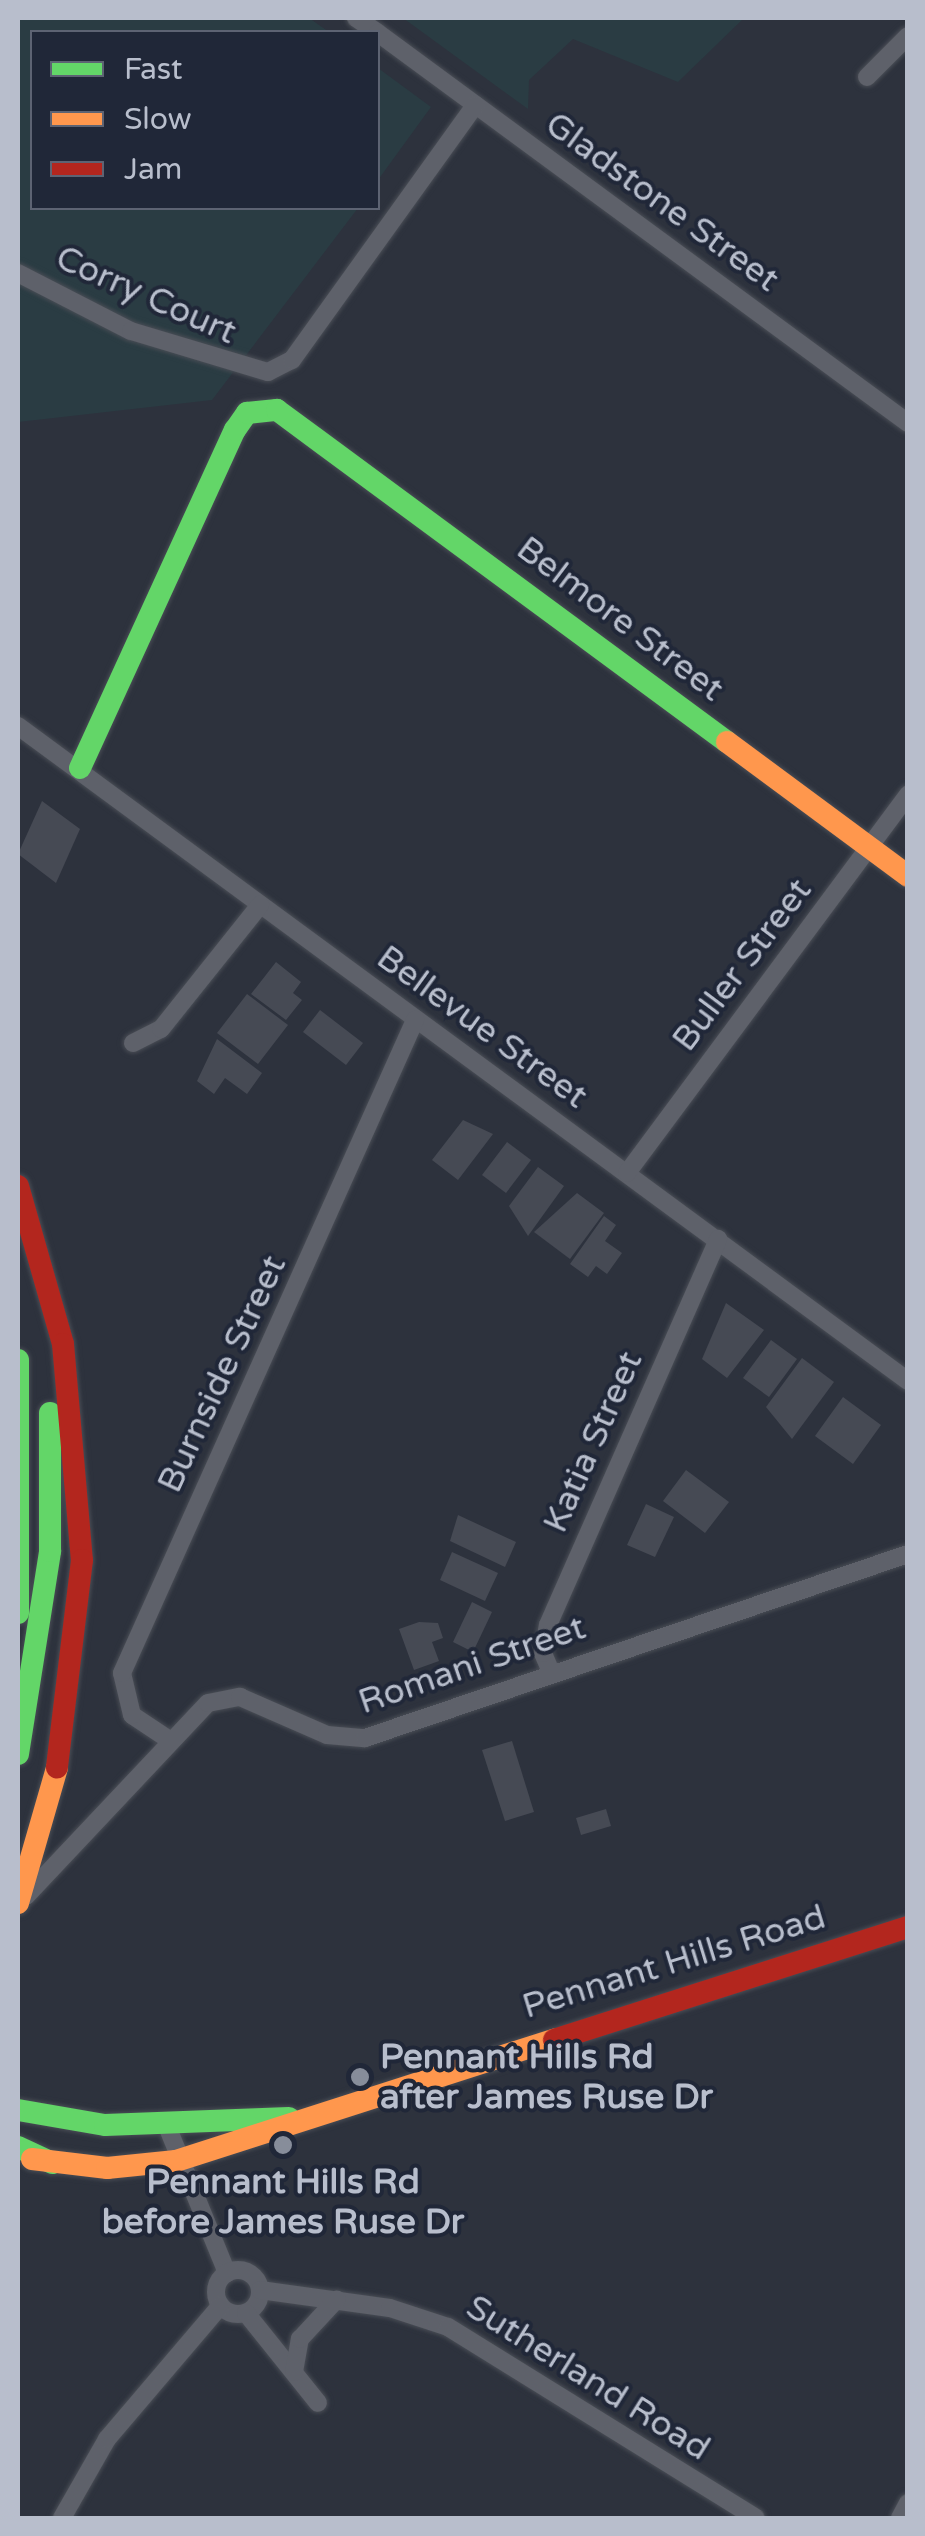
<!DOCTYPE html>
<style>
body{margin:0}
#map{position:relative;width:925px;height:2536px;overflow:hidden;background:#2d323d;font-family:"Varela Round",sans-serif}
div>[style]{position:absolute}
.green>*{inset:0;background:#2a3c43}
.building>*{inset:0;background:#464a54}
.roads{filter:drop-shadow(0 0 2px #494d55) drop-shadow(0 0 2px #494d55)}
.street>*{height:18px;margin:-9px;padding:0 9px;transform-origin:9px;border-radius:9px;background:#5e616a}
.street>.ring{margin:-9px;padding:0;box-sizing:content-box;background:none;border:18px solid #5e616a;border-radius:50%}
.fast>*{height:22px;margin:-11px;padding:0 11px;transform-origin:11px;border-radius:11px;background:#63d668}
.slow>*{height:22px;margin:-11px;padding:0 11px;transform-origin:11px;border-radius:11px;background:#ff974d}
.jam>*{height:22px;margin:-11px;padding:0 11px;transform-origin:11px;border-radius:11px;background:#b3261e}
.dots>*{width:28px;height:28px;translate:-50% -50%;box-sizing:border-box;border:5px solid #202738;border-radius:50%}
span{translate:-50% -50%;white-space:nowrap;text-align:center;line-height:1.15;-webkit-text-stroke:8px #202738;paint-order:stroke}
.street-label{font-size:35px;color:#b8becc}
.poi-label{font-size:35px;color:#b8becc;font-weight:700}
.left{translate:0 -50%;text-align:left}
.frame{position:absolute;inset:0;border:20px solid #b8becc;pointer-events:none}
.legend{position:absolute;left:30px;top:30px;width:350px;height:180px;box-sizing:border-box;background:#202738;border:2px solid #5d6373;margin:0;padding:12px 18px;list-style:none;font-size:30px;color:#b8becc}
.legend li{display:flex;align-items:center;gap:20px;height:50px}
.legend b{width:50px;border:2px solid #5d6373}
</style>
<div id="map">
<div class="green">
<i style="clip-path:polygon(18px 18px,309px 18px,329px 32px,32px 32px,32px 208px,358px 208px,212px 400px,18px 422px)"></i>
<i style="clip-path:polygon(403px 18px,744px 18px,678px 82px,573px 39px,529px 80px,528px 109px)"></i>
<i style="clip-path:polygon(378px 68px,431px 107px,378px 180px)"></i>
</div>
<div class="building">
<i style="clip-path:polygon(42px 801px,80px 829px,56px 883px,18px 854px)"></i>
<i style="clip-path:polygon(276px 962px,301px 982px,293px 993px,302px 1000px,286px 1020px,251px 994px)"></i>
<i style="clip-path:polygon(247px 994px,288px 1025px,258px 1064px,217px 1033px)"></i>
<i style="clip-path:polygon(320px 1010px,363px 1043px,346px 1065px,303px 1032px)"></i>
<i style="clip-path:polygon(217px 1039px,262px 1073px,247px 1094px,225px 1078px,214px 1094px,197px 1081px)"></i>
<i style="clip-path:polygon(463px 1120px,493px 1134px,458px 1180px,432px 1160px)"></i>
<i style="clip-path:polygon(507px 1142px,531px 1160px,506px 1193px,482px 1175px)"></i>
<i style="clip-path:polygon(538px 1167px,564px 1186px,528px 1236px,509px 1206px)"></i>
<i style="clip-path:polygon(577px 1193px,604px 1213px,570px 1259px,534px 1232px)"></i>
<i style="clip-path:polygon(604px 1216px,616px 1225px,605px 1241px,622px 1253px,607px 1274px,596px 1266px,588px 1277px,570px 1264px)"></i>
<i style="clip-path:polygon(726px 1303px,764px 1330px,727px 1378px,702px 1359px)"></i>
<i style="clip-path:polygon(771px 1340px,797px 1359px,769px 1397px,743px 1378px)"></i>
<i style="clip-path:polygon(802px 1358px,834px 1382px,792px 1439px,766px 1407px)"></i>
<i style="clip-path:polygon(843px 1397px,881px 1425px,853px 1464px,815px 1436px)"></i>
<i style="clip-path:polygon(686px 1470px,729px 1502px,705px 1533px,663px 1501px)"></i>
<i style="clip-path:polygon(646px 1504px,674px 1517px,655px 1557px,627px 1545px)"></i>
<i style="clip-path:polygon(458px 1515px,516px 1542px,505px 1567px,450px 1541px)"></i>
<i style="clip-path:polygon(452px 1552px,498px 1573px,485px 1601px,440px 1580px)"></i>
<i style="clip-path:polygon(472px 1602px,492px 1612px,473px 1652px,453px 1642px)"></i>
<i style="clip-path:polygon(419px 1622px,438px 1623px,443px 1638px,432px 1642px,439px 1661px,414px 1670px,399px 1629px)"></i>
<i style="clip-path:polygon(512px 1741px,534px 1812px,505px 1821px,482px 1750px)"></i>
<i style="clip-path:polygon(606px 1809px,611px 1826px,581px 1835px,576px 1818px)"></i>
</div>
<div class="roads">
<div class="street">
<i style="left:356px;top:18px;width:25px;rotate:34deg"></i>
<i style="left:378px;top:33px;width:658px;rotate:36.35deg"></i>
<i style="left:867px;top:77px;width:58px;rotate:-45deg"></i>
<i style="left:18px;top:273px;width:127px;rotate:27.2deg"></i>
<i style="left:131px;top:331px;width:143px;rotate:16.7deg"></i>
<i style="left:268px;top:372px;width:27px;rotate:-27deg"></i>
<i style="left:292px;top:360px;width:314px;rotate:-54.3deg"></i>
<i style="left:18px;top:726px;width:1105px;rotate:36.35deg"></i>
<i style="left:133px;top:1043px;width:31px;rotate:-27deg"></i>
<i style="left:161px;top:1029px;width:159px;rotate:-51.4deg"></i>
<i style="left:627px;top:1173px;width:472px;rotate:-53.4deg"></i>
<i style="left:551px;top:1672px;width:21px;rotate:-113deg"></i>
<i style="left:543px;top:1653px;width:28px;rotate:-80deg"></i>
<i style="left:548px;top:1625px;width:422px;rotate:-66.2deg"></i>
<i style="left:168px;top:1739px;width:43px;rotate:-146.3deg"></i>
<i style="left:132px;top:1715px;width:43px;rotate:-103.4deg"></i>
<i style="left:122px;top:1673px;width:716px;rotate:-65.83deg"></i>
<i style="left:26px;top:1896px;width:265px;rotate:-46.7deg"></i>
<i style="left:208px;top:1703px;width:33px;rotate:-11deg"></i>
<i style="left:240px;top:1697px;width:95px;rotate:23.6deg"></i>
<i style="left:327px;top:1735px;width:38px;rotate:5deg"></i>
<i style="left:365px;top:1738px;width:573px;rotate:-18.72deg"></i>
<i style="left:167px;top:2126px;width:159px;rotate:67.8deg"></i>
<i class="ring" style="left:216px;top:2270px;width:26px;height:26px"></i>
<i style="left:260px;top:2290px;width:131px;rotate:7.9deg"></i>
<i style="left:390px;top:2308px;width:61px;rotate:18.1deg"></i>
<i style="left:448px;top:2327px;width:362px;rotate:31.8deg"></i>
<i style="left:246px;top:2313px;width:115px;rotate:51.3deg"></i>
<i style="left:294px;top:2372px;width:34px;rotate:-80deg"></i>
<i style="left:300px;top:2339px;width:54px;rotate:-47.2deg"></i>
<i style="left:62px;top:2518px;width:91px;rotate:-60.3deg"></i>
<i style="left:107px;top:2439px;width:175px;rotate:-49.6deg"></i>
<i style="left:900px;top:2518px;width:17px;rotate:-62deg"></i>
</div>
<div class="fast">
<i style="left:80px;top:768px;width:372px;rotate:-65.4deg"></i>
<i style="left:235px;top:430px;width:21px;rotate:-55deg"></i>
<i style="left:247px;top:413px;width:30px;rotate:-6deg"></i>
<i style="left:277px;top:410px;width:559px;rotate:36.42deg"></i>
<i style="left:18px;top:1360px;width:253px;rotate:90deg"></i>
<i style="left:18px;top:1754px;width:206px;rotate:-81deg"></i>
<i style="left:50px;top:1551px;width:138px;rotate:-90deg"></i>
<i style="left:18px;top:2110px;width:88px;rotate:9.8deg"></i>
<i style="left:105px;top:2125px;width:184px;rotate:-2.2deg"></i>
<i style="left:18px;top:2147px;width:38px;rotate:25deg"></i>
</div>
<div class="slow">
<i style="left:727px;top:742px;width:225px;rotate:36.5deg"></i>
<i style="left:18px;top:1903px;width:141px;rotate:-73.9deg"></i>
<i style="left:32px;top:2159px;width:76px;rotate:6.8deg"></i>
<i style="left:107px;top:2168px;width:69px;rotate:-5.8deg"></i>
<i style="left:176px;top:2161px;width:397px;rotate:-17.8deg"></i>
</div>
<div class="jam">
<i style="left:18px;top:1186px;width:164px;rotate:74.1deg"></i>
<i style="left:63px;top:1344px;width:217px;rotate:85deg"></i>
<i style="left:82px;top:1560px;width:209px;rotate:96.9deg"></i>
<i style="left:554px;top:2040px;width:372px;rotate:-17.7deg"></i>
</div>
</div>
<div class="dots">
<i style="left:360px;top:2077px;background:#878d9a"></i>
<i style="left:283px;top:2145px;background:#878d9a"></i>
</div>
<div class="street-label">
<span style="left:662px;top:202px;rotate:36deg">Gladstone Street</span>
<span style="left:146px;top:295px;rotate:24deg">Corry Court</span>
<span style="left:620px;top:619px;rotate:37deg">Belmore Street</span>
<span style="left:742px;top:965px;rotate:-53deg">Buller Street</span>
<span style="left:482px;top:1027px;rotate:36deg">Bellevue Street</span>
<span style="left:222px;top:1374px;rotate:-65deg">Burnside Street</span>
<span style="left:593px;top:1442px;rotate:-66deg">Katia Street</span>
<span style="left:472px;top:1665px;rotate:-19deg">Romani Street</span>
<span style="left:674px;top:1962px;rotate:-17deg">Pennant Hills Road</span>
<span style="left:588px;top:2378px;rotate:32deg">Sutherland Road</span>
</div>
<div class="poi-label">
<span class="left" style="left:380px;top:2077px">Pennant Hills Rd<br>after James Ruse Dr</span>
<span style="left:283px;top:2202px">Pennant Hills Rd<br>before James Ruse Dr</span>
</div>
<div class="frame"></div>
<ul class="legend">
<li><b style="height:12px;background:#63d668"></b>Fast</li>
<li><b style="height:12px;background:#ff974d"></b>Slow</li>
<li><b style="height:12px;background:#b3261e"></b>Jam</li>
</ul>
</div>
